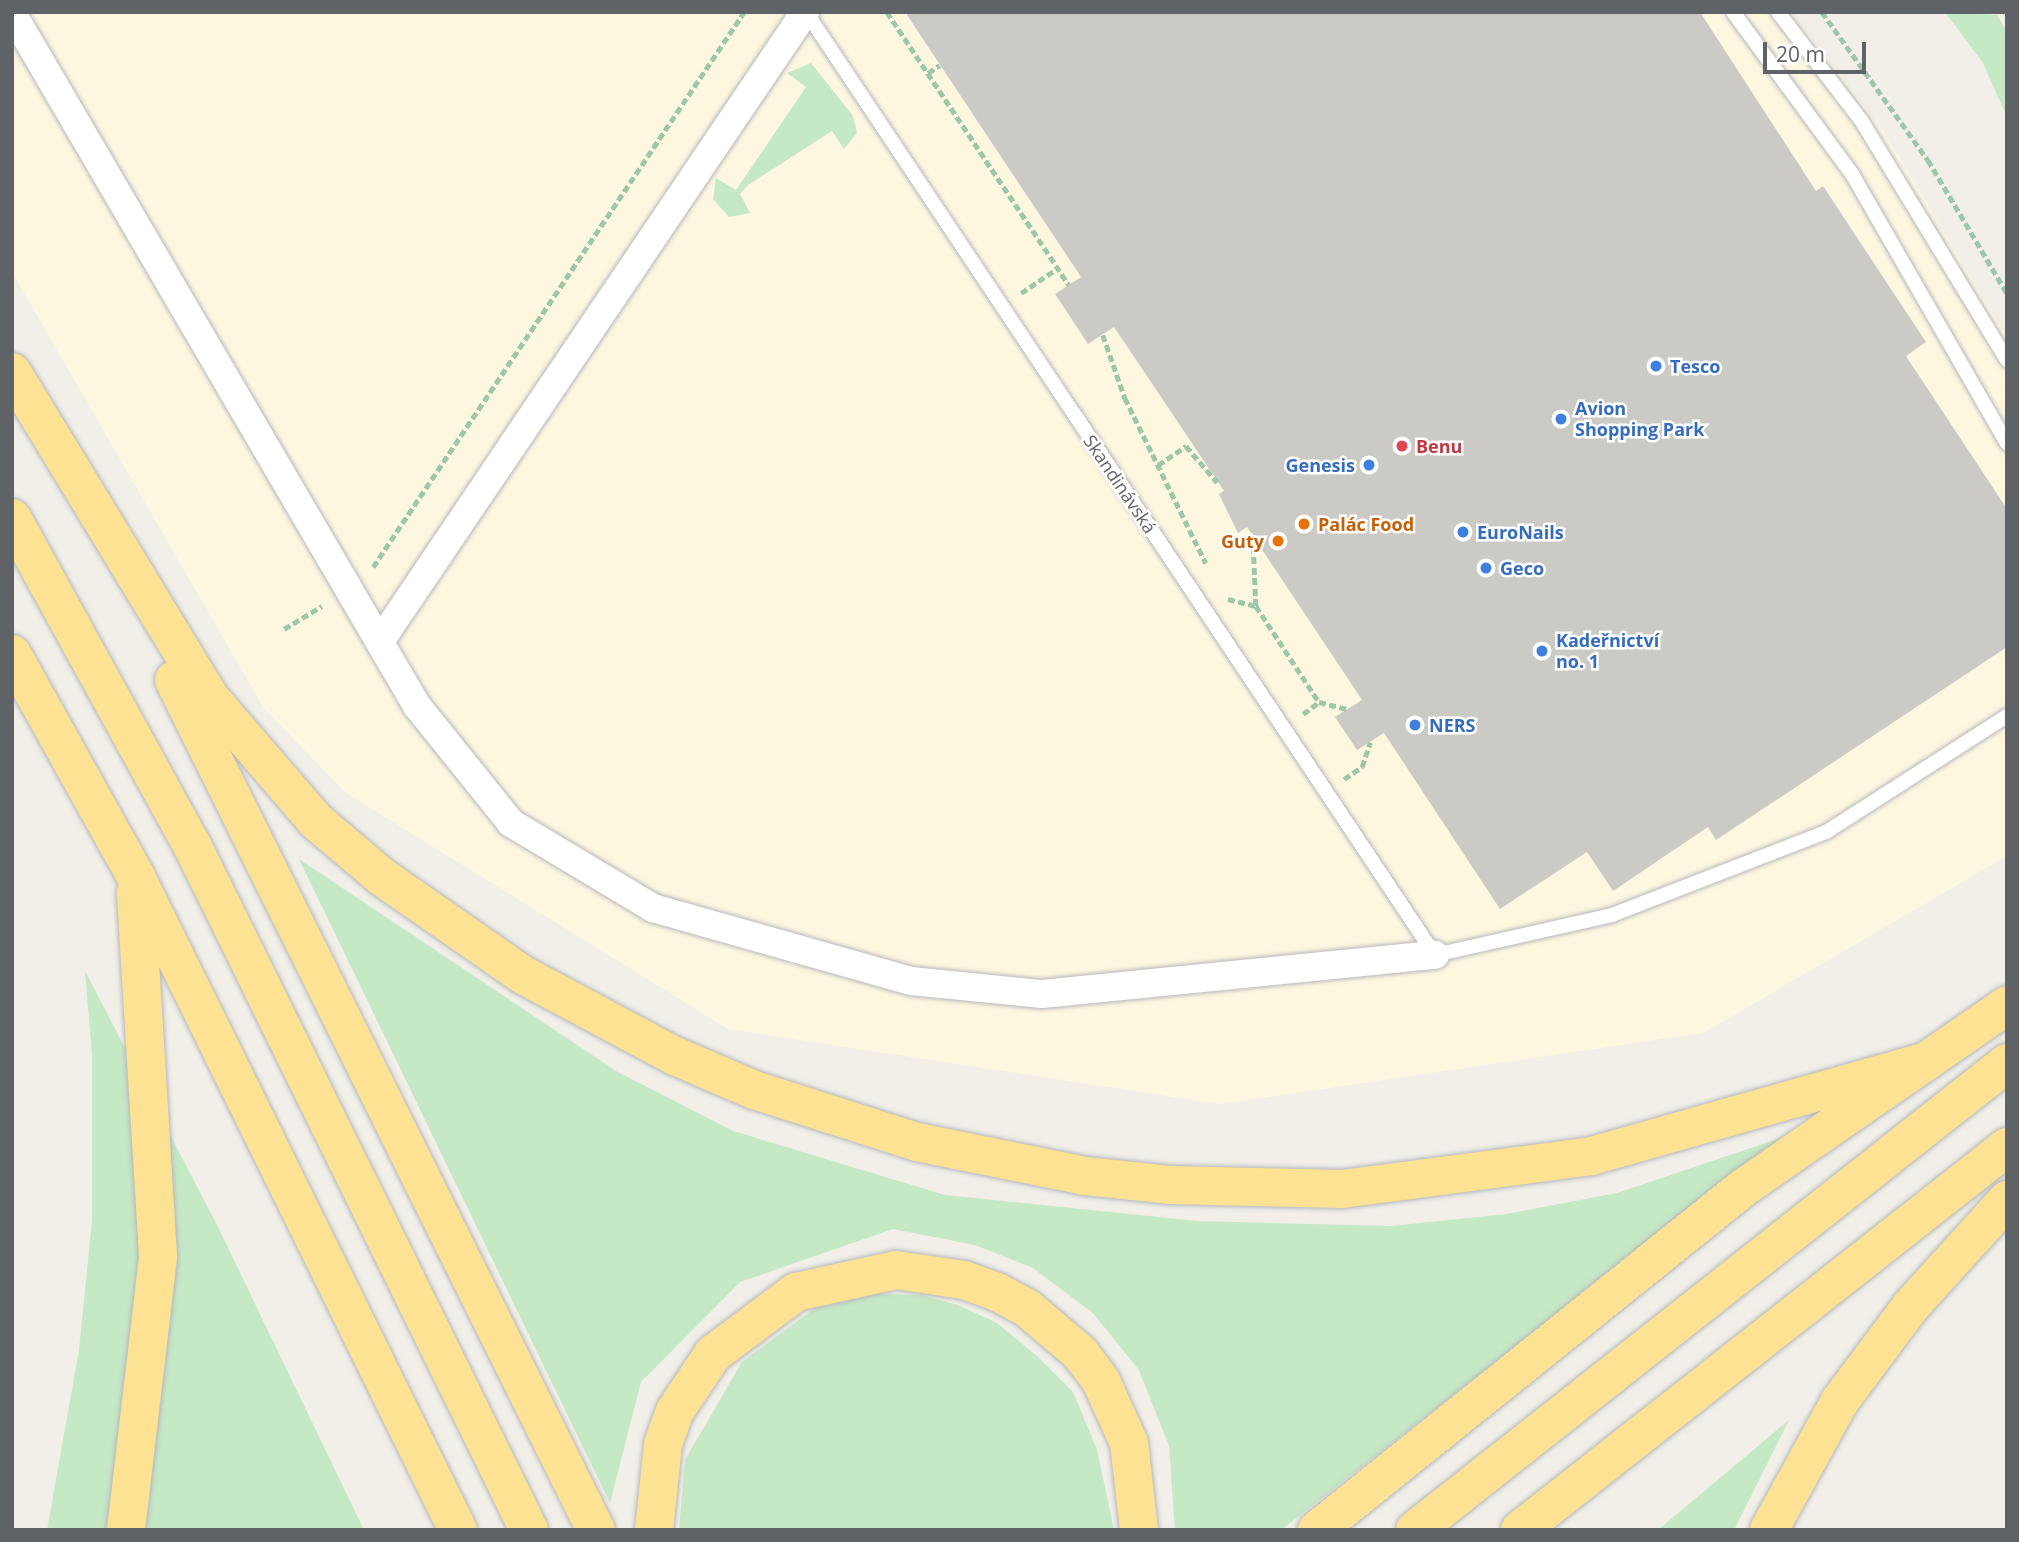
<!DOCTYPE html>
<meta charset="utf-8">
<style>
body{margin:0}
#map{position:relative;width:2019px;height:1542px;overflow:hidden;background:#f1efe8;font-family:"Open Sans",sans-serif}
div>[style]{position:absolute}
.commercial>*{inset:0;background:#fef7e0}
.green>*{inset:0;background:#c5e8c5}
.building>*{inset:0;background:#cccac5}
.path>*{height:4.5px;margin-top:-2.25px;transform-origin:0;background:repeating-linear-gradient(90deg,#9cc7a9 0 7px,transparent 0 10.5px)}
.roads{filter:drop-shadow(0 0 2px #b5b8bc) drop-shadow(0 0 2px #b5b8bc)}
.lane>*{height:14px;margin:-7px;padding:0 7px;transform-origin:7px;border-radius:7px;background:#fff}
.street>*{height:28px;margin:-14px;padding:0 14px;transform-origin:14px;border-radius:14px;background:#fff}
.highway>*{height:38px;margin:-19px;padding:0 19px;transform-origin:19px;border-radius:19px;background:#fde293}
.dots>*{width:19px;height:19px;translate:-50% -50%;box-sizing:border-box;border:4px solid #fff;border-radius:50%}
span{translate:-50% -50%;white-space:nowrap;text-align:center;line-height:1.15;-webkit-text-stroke:5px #fff;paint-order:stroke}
.shop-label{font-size:18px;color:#366cbe;font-weight:700}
.left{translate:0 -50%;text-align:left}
.right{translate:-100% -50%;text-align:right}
.health-label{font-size:18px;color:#be3a42;font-weight:700}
.street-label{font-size:18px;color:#5f6368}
.food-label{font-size:18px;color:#c56008;font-weight:700}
.frame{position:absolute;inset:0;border:14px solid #5f6368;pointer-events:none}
.scale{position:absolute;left:1763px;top:42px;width:103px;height:32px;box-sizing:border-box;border:4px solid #5f6368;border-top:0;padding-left:9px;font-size:21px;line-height:24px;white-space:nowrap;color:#5f6368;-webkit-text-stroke:5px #fff;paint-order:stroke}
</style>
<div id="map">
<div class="commercial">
<i style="clip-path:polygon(12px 12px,1792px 12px,1885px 133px,2007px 337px,2007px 856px,1703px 1033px,1220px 1104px,728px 1029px,346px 793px,263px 707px,12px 272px)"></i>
</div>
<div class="green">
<i style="clip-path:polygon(1945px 12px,1997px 15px,2007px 32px,2007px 117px,1983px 63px)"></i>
<i style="clip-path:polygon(811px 63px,853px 116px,857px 133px,844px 149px,832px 131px,748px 185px,740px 194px,750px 213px,729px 217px,713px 199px,716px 178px,736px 190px,806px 87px,787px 73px)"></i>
<i style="clip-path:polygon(299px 859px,616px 1071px,733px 1131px,945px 1195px,1197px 1221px,1391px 1226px,1507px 1214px,1617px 1193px,1784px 1137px,1281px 1530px,1175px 1530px,1169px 1446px,1139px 1370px,1093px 1313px,1033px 1268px,975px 1245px,893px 1229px,740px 1282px,641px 1382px,610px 1503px)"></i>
<i style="clip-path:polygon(85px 971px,219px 1229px,364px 1530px,47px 1530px,79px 1350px,92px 1221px,92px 1055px)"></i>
<i style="clip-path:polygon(873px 1294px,921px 1295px,958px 1305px,997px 1323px,1037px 1356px,1073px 1392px,1097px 1450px,1114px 1530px,679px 1530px,685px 1460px,742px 1362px,814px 1309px)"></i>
<i style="clip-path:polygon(1789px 1420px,1734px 1530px,1658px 1530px)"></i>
</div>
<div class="building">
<i style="clip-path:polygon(905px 12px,1700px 12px,1816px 191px,1823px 186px,1926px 342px,1906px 356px,2007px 509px,2007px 647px,1716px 840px,1708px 827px,1613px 891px,1587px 852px,1500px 909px,1384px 733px,1357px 750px,1335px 717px,1362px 700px,1247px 527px,1238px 533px,1219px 494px,1224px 491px,1114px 327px,1088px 344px,1055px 294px,1081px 277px)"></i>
</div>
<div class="path">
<i style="left:887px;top:12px;width:328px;rotate:56.3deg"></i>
<i style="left:1822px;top:12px;width:182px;rotate:54.4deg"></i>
<i style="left:1928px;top:160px;width:155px;rotate:59.3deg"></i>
<i style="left:928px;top:73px;width:14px;rotate:-34deg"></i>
<i style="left:1021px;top:293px;width:45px;rotate:-34deg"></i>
<i style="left:1103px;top:335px;width:67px;rotate:70.8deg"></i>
<i style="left:1125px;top:398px;width:184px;rotate:63.9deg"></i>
<i style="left:1158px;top:465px;width:34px;rotate:-34deg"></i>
<i style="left:1186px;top:446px;width:48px;rotate:49.3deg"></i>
<i style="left:1253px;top:536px;width:70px;rotate:87.5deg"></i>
<i style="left:373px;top:567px;width:668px;rotate:-56.24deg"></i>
<i style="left:1228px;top:599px;width:29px;rotate:14deg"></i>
<i style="left:1256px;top:606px;width:115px;rotate:56.7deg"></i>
<i style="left:1319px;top:702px;width:30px;rotate:14deg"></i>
<i style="left:284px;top:629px;width:44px;rotate:-31.2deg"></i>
<i style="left:1303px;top:714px;width:20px;rotate:-37deg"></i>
<i style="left:1344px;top:779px;width:22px;rotate:-34deg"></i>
<i style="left:1362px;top:767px;width:26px;rotate:-72deg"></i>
</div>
<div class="roads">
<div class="lane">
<i style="left:806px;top:12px;width:1134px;rotate:56.3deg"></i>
<i style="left:1435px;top:955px;width:181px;rotate:-12.7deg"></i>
<i style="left:1612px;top:915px;width:230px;rotate:-21.2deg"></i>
<i style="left:1826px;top:832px;width:215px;rotate:-32.7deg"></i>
<i style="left:1733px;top:12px;width:201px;rotate:53.7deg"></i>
<i style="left:1852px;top:174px;width:311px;rotate:60.1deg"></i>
<i style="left:1778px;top:12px;width:136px;rotate:52.5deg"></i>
<i style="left:1861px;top:120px;width:281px;rotate:58.7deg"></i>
</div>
<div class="street">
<i style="left:12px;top:13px;width:803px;rotate:59.7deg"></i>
<i style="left:417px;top:706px;width:150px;rotate:51.2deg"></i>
<i style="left:511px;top:823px;width:165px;rotate:30.9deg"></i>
<i style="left:653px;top:908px;width:268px;rotate:15.8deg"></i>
<i style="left:911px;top:981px;width:132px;rotate:5.7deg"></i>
<i style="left:1042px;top:994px;width:395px;rotate:-5.7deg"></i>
<i style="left:381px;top:640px;width:758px;rotate:-55.97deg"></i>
</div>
<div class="highway">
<i style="left:12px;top:372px;width:383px;rotate:58.7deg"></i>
<i style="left:211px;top:699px;width:161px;rotate:49.3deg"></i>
<i style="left:316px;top:821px;width:87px;rotate:40.3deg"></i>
<i style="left:382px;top:877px;width:172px;rotate:34.8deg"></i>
<i style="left:523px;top:975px;width:172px;rotate:28.1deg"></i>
<i style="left:675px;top:1056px;width:86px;rotate:23.3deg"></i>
<i style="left:754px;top:1090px;width:171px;rotate:17.7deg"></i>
<i style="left:917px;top:1142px;width:171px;rotate:11.4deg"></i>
<i style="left:1085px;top:1176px;width:85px;rotate:6deg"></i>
<i style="left:1170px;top:1185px;width:172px;rotate:1.3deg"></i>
<i style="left:1342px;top:1189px;width:251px;rotate:-7.5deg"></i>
<i style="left:1591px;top:1156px;width:342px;rotate:-15.8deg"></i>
<i style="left:12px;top:518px;width:373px;rotate:61.2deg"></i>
<i style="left:192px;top:845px;width:763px;rotate:63.8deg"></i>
<i style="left:12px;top:654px;width:255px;rotate:60.9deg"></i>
<i style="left:136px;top:877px;width:728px;rotate:63.75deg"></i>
<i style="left:174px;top:680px;width:949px;rotate:63.6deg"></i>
<i style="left:126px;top:1530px;width:276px;rotate:-83.3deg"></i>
<i style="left:158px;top:1256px;width:364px;rotate:-93.5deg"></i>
<i style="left:654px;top:1530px;width:86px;rotate:-84deg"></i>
<i style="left:663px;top:1444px;width:35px;rotate:-70deg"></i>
<i style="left:675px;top:1411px;width:69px;rotate:-56.3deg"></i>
<i style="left:713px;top:1354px;width:104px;rotate:-36.8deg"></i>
<i style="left:796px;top:1292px;width:102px;rotate:-12.4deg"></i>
<i style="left:896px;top:1270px;width:69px;rotate:8.4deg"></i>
<i style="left:964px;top:1280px;width:35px;rotate:20deg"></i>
<i style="left:997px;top:1292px;width:34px;rotate:28deg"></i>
<i style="left:1027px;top:1308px;width:70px;rotate:40.3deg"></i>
<i style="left:1080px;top:1353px;width:35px;rotate:53deg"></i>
<i style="left:1101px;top:1381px;width:68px;rotate:65.7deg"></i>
<i style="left:1129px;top:1443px;width:88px;rotate:83.4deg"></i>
<i style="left:1317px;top:1530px;width:546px;rotate:-38.76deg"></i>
<i style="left:1743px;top:1188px;width:321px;rotate:-34.7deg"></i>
<i style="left:1415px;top:1530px;width:754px;rotate:-38.27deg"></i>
<i style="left:1520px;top:1530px;width:620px;rotate:-38.18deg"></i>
<i style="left:1769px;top:1530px;width:147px;rotate:-61.2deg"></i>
<i style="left:1840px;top:1401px;width:119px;rotate:-53.2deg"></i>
<i style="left:1911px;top:1306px;width:143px;rotate:-47.8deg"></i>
</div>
</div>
<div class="dots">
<i style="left:1656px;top:366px;background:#3f7fe0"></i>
<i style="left:1561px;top:419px;background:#3f7fe0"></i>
<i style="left:1402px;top:446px;background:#e0444e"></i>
<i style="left:1369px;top:465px;background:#3f7fe0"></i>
<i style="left:1304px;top:524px;background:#e8710a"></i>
<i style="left:1463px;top:532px;background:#3f7fe0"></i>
<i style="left:1278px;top:541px;background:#e8710a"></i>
<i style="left:1486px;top:568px;background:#3f7fe0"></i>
<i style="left:1542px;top:651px;background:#3f7fe0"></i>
<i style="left:1415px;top:725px;background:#3f7fe0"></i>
</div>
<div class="shop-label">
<span class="left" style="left:1670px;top:366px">Tesco</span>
<span class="left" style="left:1575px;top:419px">Avion<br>Shopping Park</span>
<span class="right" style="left:1355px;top:465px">Genesis</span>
<span class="left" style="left:1477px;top:532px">EuroNails</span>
<span class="left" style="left:1500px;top:568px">Geco</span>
<span class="left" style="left:1556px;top:651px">Kadeřnictví<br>no. 1</span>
<span class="left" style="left:1429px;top:725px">NERS</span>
</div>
<div class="health-label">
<span class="left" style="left:1416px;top:446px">Benu</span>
</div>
<div class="street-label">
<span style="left:1120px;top:484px;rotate:56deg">Skandinávská</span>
</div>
<div class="food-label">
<span class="left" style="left:1318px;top:524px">Palác Food</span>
<span class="right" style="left:1264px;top:541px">Guty</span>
</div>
<div class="frame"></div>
<div class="scale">20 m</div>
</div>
